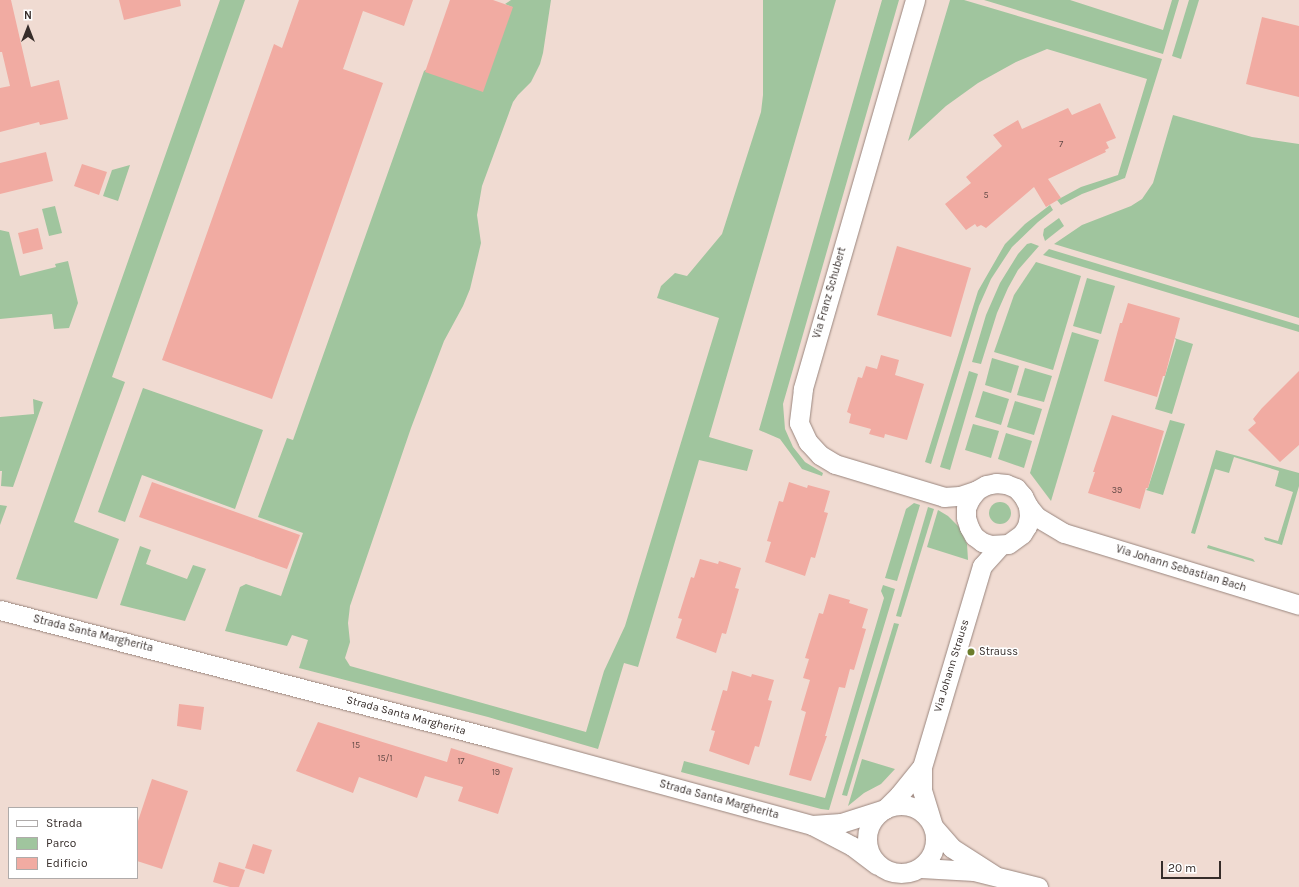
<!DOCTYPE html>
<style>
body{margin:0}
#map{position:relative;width:1299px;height:887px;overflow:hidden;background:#f0dbd2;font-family:Karla,sans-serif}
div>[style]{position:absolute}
.green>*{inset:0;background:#a0c59e}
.round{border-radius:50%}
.building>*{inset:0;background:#f1aba2}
.roads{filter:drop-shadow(0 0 1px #99857d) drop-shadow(0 0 1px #99857d)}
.street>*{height:19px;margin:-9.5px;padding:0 9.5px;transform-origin:9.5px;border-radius:9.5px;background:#fff}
.street>.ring{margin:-9.5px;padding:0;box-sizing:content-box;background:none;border:19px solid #fff;border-radius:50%}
.dots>*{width:11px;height:11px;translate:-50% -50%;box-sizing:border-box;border:2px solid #fff;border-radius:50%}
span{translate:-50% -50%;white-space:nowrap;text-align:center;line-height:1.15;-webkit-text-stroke:3px #fff;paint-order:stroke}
.number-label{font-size:9px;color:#654c48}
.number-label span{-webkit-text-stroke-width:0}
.street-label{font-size:11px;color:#362d2a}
.poi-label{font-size:11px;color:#362d2a}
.left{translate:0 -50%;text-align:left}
.legend{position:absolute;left:8px;top:807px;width:130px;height:72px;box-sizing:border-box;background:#fff;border:1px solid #afabaa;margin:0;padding:5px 7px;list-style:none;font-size:12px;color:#362d2a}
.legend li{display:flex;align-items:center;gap:8px;height:20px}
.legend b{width:20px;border:1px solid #afabaa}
.north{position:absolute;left:8px;top:8px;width:40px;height:40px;-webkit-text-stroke:3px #fff;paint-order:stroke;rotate:0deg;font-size:11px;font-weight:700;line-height:16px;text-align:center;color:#362d2a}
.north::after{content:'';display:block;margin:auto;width:14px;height:18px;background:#362d2a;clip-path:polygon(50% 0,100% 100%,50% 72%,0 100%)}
.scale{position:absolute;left:1161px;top:861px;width:60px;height:18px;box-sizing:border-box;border:2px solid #362d2a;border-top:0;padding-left:5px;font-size:12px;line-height:14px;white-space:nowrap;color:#362d2a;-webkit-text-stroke:3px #fff;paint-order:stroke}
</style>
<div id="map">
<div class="green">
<i style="clip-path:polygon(220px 0,245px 0,112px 377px,125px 382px,74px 522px,119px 539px,97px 599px,16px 579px)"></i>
<i style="clip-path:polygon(511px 0,551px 0,543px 53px,540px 64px,531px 82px,518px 95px,513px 102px,482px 186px,477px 215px,481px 243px,470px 289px,463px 306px,444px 341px,411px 428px,350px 606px,348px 623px,350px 642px,345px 658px,350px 666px,586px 732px,604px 671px,625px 626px,719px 318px,657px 298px,661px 286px,675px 273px,687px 276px,722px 234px,761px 112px,763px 95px,763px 0,836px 0,709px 437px,753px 450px,747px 471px,699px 460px,638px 667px,624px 663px,598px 749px,488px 717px,299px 668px,308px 640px,292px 635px,287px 646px,225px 631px,240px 587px,246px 584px,281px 596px,303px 533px,258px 517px,287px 438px,293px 440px,424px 71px,512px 7px,505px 4px)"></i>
<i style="clip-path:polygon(882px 0,899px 0,783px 404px,785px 429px,793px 447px,805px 462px,823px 473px,822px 476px,802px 469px,780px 439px,759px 430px)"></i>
<i style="clip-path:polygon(950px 0,964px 0,1162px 59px,1125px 178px,1082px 194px,1061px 205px,1057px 200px,1081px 187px,1118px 175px,1147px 79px,1047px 49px,1016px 62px,978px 83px,946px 106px,908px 141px)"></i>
<i style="clip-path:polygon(984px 0,1070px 0,1163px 30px,1172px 0,1179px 0,1163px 54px)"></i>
<i style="clip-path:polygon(1189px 0,1199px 0,1181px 59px,1172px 56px)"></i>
<i style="clip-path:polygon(1173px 115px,1252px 137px,1299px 144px,1299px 318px,1054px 244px,1082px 225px,1131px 206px,1142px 199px,1153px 183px)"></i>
<i style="clip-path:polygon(130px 165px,118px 201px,103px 196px,112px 170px)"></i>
<i style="clip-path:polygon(1050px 205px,1053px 210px,1038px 222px,1012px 247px,991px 279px,979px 306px,931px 464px,925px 462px,978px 291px,1005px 244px,1025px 224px)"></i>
<i style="clip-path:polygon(55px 206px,62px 233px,49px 236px,42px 209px)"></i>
<i style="clip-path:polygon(1059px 218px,1064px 226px,1045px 241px,1043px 235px,1044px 229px)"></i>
<i style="clip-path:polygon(0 230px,9px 232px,20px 276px,56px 267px,55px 264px,68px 261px,78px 303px,69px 328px,54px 329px,52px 314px,0 319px)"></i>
<i style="clip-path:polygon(1031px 243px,1039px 246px,1018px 270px,1008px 288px,997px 313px,981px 364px,972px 362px,986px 315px,1000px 283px,1018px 254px,1027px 244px)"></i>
<i style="clip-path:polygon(1049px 249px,1299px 325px,1299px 332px,1043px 255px)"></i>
<i style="clip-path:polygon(1036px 262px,1081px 276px,1053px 370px,994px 352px,1014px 295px)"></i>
<i style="clip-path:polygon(1087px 278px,1115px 286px,1101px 334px,1073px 326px)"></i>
<i style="clip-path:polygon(1072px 332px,1099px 340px,1051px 501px,1030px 473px)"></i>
<i style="clip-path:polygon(1174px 338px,1193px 344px,1172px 414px,1155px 409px,1176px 340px)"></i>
<i style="clip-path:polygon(992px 358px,1019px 366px,1011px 393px,985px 385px)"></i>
<i style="clip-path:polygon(1025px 368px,1052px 376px,1044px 402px,1017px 395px)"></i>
<i style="clip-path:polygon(969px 371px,978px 374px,950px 470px,940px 467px)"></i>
<i style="clip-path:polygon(143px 388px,263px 430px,235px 509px,142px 475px,125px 522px,98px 512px)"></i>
<i style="clip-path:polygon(983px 391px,1009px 399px,1001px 425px,975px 417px)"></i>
<i style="clip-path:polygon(33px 399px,43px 402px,13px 487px,1px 486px,2px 471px,0 471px,0 417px,34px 414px)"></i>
<i style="clip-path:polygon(1015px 401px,1042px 409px,1034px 435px,1007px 427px)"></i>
<i style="clip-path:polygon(1170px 420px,1185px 424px,1163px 495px,1146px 490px,1148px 488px)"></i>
<i style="clip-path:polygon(973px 424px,999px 431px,991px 458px,965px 450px)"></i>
<i style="clip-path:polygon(1006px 433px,1032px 441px,1024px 468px,998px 459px)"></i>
<i style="clip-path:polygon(1216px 450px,1299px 473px,1299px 486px,1282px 545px,1265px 540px,1264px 537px,1278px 541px,1293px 492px,1275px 486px,1279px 471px,1234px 457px,1229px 473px,1215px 469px,1195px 534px,1191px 533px)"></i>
<i class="round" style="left:989px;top:502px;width:22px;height:22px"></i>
<i style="clip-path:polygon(914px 503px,920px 505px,897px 581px,885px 578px,906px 509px)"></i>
<i style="clip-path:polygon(0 505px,7px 506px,0 525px)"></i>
<i style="clip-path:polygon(928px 507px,934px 509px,901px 617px,896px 616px)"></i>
<i style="clip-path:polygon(938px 510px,948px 516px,959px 527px,967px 544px,968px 560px,927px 547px)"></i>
<i style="clip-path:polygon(1208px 545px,1253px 559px,1255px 562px,1207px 548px)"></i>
<i style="clip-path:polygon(140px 546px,151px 550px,146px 564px,187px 579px,193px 565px,206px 569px,185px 621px,120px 605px)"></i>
<i style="clip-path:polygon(883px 585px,895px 589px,829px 810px,821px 809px,681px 772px,684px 761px,825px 798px,884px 598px,881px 591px)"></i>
<i style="clip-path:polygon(894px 623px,899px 624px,847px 796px,842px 795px)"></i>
<i style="clip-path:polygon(862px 759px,895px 769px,881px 784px,864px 793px,848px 806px)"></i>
</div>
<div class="building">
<i style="clip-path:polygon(0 0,11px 0,31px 87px,59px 80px,68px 119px,40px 125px,39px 122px,0 132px,0 88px,10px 86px,2px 52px,0 52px)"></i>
<i style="clip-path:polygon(119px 0,180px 0,181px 6px,124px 20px)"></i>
<i style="clip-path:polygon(299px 0,413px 0,404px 26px,363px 11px,343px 69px,383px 83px,272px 399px,162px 360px,274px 44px,282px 48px)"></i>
<i style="clip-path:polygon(450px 0,493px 0,513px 7px,483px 92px,425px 72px)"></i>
<i style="clip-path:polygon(1262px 17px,1299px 26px,1299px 97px,1246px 84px)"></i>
<i style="clip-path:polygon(1100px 103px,1116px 138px,1106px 142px,1109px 148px,1105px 150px,1106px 152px,1048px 179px,1061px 198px,1046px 207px,1034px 187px,986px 228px,981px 225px,977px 227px,975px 224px,966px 230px,945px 204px,971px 183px,966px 177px,1002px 146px,993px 135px,1018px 120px,1022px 129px,1068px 108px,1072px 115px)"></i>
<i style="clip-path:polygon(46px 152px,53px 181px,0 194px,0 163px)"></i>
<i style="clip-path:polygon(82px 164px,107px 172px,99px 195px,74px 186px)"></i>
<i style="clip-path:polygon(38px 228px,43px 249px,23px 254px,18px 233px)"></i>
<i style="clip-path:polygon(897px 246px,971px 268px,951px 337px,877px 315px)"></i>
<i style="clip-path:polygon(1128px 303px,1180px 318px,1165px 376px,1163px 376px,1157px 397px,1104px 381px,1120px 323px,1122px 323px)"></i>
<i style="clip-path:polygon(881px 355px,899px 360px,895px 375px,924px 384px,907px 440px,885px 434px,884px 438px,869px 434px,871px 429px,849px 423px,851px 414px,847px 412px,858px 377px,862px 378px,866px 366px,877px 369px)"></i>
<i style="clip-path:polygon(1299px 371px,1299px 445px,1280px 462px,1248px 430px,1256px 423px,1253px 419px,1262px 408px)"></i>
<i style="clip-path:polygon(1112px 415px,1164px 431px,1148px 488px,1146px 488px,1140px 509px,1088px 493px,1095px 472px,1093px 472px)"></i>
<i style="clip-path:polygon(152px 482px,300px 535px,287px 569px,139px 517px)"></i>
<i style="clip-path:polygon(789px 482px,807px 488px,808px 485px,830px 491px,824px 512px,828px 513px,815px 558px,811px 557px,805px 576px,765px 562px,771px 542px,767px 541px,779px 501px,783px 502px)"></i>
<i style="clip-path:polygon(700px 559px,718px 564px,719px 561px,741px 568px,735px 588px,739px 589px,726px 634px,722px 633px,716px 653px,676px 638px,682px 619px,678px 618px,691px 577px,694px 578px)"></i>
<i style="clip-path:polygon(829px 594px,850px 600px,849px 603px,868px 609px,862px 628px,866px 629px,854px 670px,850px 669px,845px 688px,839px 687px,825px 736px,827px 736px,811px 781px,789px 775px,806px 712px,801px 710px,810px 680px,803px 678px,809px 659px,805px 658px,819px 613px,823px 614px)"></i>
<i style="clip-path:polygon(732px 671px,751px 677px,752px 674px,774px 680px,768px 700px,772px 701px,759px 747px,755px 746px,749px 765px,709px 751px,715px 731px,711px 730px,723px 690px,727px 691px)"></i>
<i style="clip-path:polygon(179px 704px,204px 707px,201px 730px,177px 726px)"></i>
<i style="clip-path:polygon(318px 722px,447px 762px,451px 748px,513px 768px,498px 814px,458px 801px,463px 787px,425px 776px,417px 798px,359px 777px,353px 793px,296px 771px)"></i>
<i style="clip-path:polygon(152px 779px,188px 791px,162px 869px,137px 861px,137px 824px)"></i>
<i style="clip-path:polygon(253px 844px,272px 850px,264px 874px,245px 868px)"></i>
<i style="clip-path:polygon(219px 862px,245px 870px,239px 887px,230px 887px,213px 882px)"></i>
</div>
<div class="roads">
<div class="street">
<i style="left:915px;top:0;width:405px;rotate:106.1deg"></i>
<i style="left:803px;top:389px;width:34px;rotate:97deg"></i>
<i style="left:799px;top:423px;width:21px;rotate:65deg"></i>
<i style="left:808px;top:442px;width:18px;rotate:47deg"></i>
<i style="left:820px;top:455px;width:17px;rotate:31deg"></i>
<i style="left:835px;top:464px;width:114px;rotate:16.8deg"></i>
<i style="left:944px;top:497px;width:16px;rotate:-4deg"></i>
<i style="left:960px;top:496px;width:18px;rotate:-19deg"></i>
<i style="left:1028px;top:506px;width:10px;rotate:84deg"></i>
<i style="left:1029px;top:516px;width:10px;rotate:101deg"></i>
<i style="left:1027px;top:526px;width:9px;rotate:122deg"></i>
<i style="left:1022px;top:534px;width:17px;rotate:144deg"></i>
<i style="left:1008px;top:544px;width:17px;rotate:177deg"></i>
<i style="left:991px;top:545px;width:9px;rotate:-162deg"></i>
<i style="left:982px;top:542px;width:10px;rotate:-143deg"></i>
<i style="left:974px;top:536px;width:10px;rotate:-119deg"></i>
<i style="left:969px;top:527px;width:9px;rotate:-108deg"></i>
<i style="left:966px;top:518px;width:10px;rotate:-90deg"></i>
<i style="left:966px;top:508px;width:10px;rotate:-66deg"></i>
<i style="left:970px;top:499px;width:11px;rotate:-52deg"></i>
<i style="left:977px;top:490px;width:10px;rotate:-29deg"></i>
<i style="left:986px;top:485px;width:10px;rotate:-11deg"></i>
<i style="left:996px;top:483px;width:10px;rotate:6deg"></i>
<i style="left:1006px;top:484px;width:11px;rotate:22deg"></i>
<i style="left:1016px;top:488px;width:11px;rotate:49deg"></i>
<i style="left:1023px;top:496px;width:11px;rotate:63deg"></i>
<i style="left:1028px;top:506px;width:14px;rotate:51deg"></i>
<i style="left:1037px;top:517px;width:31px;rotate:31deg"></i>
<i style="left:1064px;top:533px;width:246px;rotate:17deg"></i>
<i style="left:0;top:610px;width:508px;rotate:14.58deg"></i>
<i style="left:492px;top:738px;width:332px;rotate:15.2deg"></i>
<i style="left:812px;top:825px;width:45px;rotate:27.7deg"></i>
<i style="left:852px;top:846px;width:31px;rotate:37deg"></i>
<i class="ring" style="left:867px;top:805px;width:49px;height:49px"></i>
<i style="left:812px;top:825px;width:29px;rotate:-4deg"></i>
<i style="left:841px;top:823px;width:46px;rotate:-17.7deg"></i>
<i style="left:885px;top:809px;width:20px;rotate:-45deg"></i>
<i style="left:899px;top:795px;width:36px;rotate:-51deg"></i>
<i style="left:921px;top:868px;width:53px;rotate:3.2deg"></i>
<i style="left:974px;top:871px;width:66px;rotate:14deg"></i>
<i style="left:994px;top:875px;width:50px;rotate:-147.3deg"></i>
<i style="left:952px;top:848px;width:29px;rotate:-131deg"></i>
<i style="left:933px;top:826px;width:38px;rotate:-107deg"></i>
<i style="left:922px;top:790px;width:23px;rotate:-90deg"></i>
<i style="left:922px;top:767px;width:210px;rotate:-73.4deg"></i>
<i style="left:982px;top:566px;width:27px;rotate:-48deg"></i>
</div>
</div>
<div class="dots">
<i style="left:971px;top:652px;background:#6b7d2c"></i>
</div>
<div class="number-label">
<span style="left:1061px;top:144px">7</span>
<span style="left:986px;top:195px">5</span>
<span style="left:1117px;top:490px">39</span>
<span style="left:356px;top:745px">15</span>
<span style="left:385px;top:758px">15/1</span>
<span style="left:461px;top:761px">17</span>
<span style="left:496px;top:772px">19</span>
</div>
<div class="street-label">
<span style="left:830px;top:293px;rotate:-74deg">Via Franz Schubert</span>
<span style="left:1181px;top:569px;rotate:17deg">Via Johann Sebastian Bach</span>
<span style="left:93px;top:634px;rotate:14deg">Strada Santa Margherita</span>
<span style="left:952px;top:666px;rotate:-73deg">Via Johann Strauss</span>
<span style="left:406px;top:716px;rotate:15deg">Strada Santa Margherita</span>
<span style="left:719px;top:800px;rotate:15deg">Strada Santa Margherita</span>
</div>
<div class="poi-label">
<span class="left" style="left:979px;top:652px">Strauss</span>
</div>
<ul class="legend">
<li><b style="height:5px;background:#fff"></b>Strada</li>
<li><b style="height:11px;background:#a0c59e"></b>Parco</li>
<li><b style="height:11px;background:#f1aba2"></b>Edificio</li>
</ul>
<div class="north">N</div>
<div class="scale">20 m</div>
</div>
